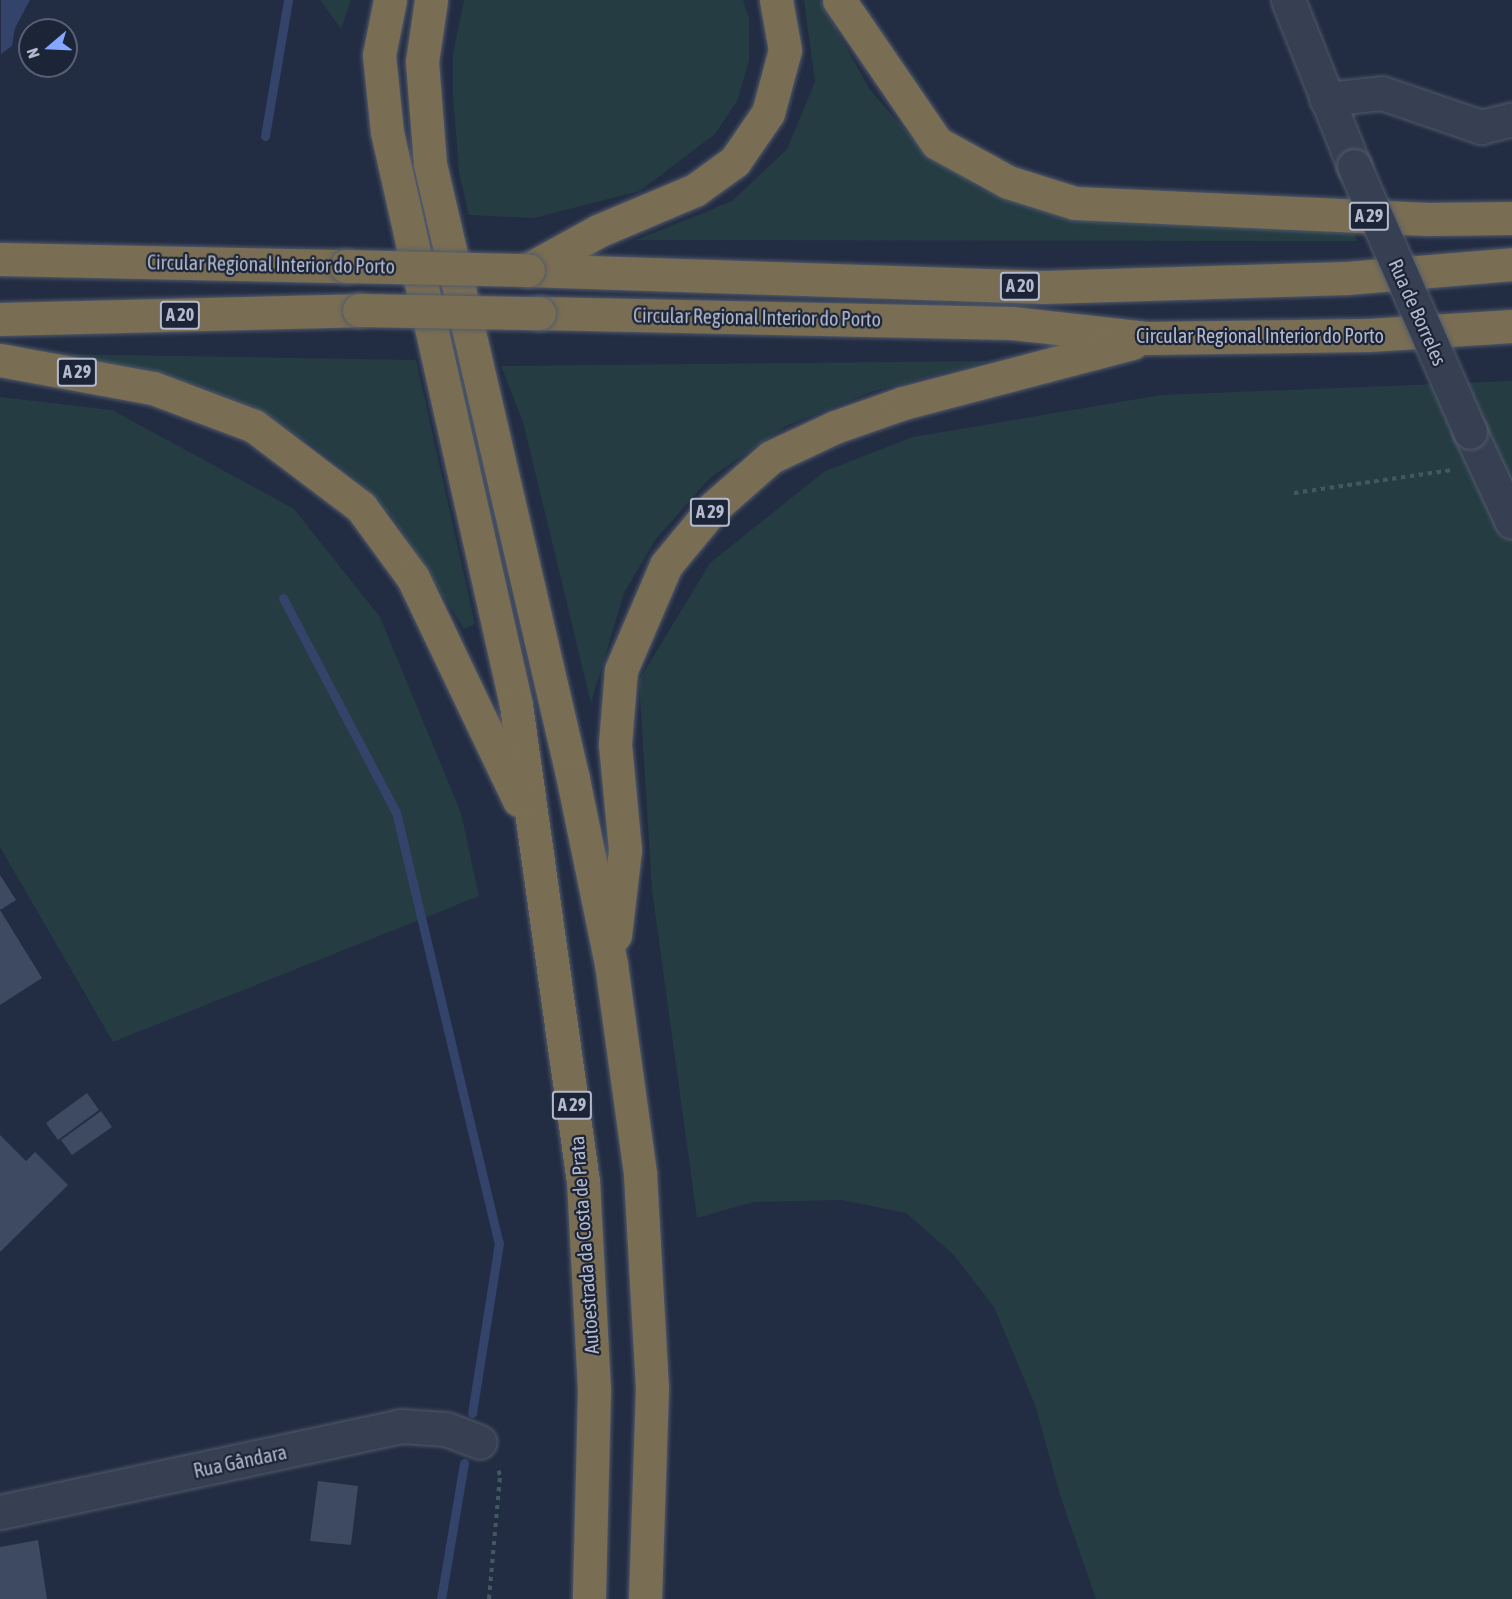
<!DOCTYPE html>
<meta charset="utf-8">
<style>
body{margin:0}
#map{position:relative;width:1512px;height:1599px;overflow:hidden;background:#222c42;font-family:"Asap Condensed",sans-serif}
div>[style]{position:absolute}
.green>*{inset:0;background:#253c43}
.water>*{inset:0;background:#334369}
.stream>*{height:9px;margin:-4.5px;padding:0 4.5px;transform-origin:4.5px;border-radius:4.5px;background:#334369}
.building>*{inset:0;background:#3e4a62}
.path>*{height:4px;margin-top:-2px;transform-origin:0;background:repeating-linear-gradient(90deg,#435960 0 4.5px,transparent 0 9px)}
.roads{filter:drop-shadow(0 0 2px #525a6c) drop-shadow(0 0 2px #525a6c)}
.minor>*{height:33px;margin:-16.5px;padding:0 16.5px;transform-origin:16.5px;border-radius:16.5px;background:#373f52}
.highway>*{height:33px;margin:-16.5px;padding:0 16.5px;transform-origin:16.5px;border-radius:16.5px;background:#796e53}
.bridges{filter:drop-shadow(0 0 2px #525a6c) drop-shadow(0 0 2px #525a6c)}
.minor-bridge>*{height:33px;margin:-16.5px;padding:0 16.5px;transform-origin:16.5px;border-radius:16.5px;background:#373f52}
.highway-bridge>*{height:33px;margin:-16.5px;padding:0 16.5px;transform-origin:16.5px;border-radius:16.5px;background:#796e53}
span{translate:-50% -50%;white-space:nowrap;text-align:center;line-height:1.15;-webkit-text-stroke:4.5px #1c2437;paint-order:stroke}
.shield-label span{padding:2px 4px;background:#1c2437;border:2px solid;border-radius:4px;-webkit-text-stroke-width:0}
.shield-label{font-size:18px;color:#b4bacc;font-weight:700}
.street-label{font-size:20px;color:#b4bacc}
.north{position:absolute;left:18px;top:18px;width:60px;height:60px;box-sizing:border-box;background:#1c2437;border:2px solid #596073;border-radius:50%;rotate:251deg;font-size:16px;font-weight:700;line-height:24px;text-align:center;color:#b4bacc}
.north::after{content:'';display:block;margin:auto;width:21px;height:27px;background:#86a7ff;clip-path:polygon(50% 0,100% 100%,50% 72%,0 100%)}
</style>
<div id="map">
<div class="green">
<i style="clip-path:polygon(320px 0,351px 0,341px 29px)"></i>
<i style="clip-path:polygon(464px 0,743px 0,749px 18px,749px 61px,737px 101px,715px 134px,640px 191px,534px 218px,469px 215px,459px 173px,453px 95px,453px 54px)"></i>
<i style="clip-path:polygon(804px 0,820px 0,870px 90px,922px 149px,981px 189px,1041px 210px,1186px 224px,1353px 228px,1357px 241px,636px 240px,732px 201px,787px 149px,815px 82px)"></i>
<i style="clip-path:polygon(57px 354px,416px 360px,475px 624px,464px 629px,392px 516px,358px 481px,315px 447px,252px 407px,195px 385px)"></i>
<i style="clip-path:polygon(989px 361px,874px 391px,786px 426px,710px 478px,656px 539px,624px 593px,591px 703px,523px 422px,501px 366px)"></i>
<i style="clip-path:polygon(1512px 381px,1512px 1599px,1096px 1599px,1061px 1498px,1035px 1405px,994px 1307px,953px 1254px,906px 1213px,842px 1200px,753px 1202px,697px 1218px,652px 890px,639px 680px,710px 563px,825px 471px,913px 437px,1161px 395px)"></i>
<i style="clip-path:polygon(0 397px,112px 410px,294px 509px,380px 617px,461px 813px,479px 896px,113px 1042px,0 847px)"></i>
</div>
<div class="water">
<i style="clip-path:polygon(1px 0,30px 0,15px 28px,12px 46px,1px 54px)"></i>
</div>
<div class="stream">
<i style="left:265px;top:136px;width:138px;rotate:-80.4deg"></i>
<i style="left:283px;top:598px;width:242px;rotate:62.2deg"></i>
<i style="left:396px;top:812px;width:443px;rotate:76.6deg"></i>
<i style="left:499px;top:1243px;width:172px;rotate:99deg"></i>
<i style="left:441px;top:1599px;width:138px;rotate:-80.4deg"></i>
</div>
<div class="building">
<i style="clip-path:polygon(0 875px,16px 900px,0 910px)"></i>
<i style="clip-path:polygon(0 910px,42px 978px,0 1005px)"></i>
<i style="clip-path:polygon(87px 1093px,99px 1110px,58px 1140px,46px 1123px)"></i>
<i style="clip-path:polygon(101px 1111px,112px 1127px,72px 1155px,61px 1140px)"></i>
<i style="clip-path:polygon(0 1135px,26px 1161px,35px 1152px,68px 1185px,0 1252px)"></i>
<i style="clip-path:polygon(318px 1481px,358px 1486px,351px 1545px,310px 1541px)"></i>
<i style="clip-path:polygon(38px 1540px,47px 1599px,0 1599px,0 1547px)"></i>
</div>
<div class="path">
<i style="left:1294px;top:493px;width:160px;rotate:-8.3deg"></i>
<i style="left:489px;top:1599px;width:124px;rotate:-84.9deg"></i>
<i style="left:500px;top:1475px;width:9px;rotate:-111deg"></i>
</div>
<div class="roads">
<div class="minor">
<i style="left:1288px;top:0;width:179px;rotate:68.3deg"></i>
<i style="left:1326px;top:99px;width:56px;rotate:-6.1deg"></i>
<i style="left:1382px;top:93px;width:105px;rotate:19deg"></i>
<i style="left:1481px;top:127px;width:32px;rotate:-14deg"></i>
<i style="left:1470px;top:432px;width:99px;rotate:65deg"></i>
<i style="left:0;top:1512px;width:409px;rotate:-12.1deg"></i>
<i style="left:400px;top:1426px;width:46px;rotate:3.7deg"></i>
<i style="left:446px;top:1429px;width:36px;rotate:21deg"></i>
</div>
<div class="highway">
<i style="left:390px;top:0;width:56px;rotate:101.3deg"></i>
<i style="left:379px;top:55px;width:77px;rotate:84.1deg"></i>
<i style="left:387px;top:132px;width:587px;rotate:77.31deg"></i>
<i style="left:516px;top:705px;width:480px;rotate:82deg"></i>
<i style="left:583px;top:1180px;width:210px;rotate:87deg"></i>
<i style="left:594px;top:1390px;width:209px;rotate:91.4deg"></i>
<i style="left:431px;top:0;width:63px;rotate:98.3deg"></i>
<i style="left:422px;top:62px;width:102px;rotate:85.5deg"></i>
<i style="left:430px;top:164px;width:631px;rotate:76.91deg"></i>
<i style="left:573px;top:779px;width:189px;rotate:78.4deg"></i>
<i style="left:611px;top:964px;width:212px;rotate:82.1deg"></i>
<i style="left:640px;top:1174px;width:214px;rotate:86.8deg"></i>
<i style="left:652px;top:1388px;width:211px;rotate:91.9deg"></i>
<i style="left:839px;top:0;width:173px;rotate:55.6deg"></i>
<i style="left:937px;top:143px;width:81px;rotate:28.8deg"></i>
<i style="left:1008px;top:182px;width:70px;rotate:17.4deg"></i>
<i style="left:1075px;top:203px;width:353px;rotate:2.6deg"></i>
<i style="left:1428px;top:219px;width:84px;rotate:-0.7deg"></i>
<i style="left:0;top:259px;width:346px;rotate:1.2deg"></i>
<i style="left:529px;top:269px;width:79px;rotate:-28.8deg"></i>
<i style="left:598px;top:231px;width:105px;rotate:-22.9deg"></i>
<i style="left:695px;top:190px;width:49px;rotate:-35.9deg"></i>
<i style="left:735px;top:161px;width:58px;rotate:-55.5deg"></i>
<i style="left:768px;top:113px;width:65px;rotate:-74.9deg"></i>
<i style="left:785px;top:50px;width:51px;rotate:-100.2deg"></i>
<i style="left:528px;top:270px;width:516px;rotate:1.89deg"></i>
<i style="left:1044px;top:287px;width:303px;rotate:-1.7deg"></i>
<i style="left:1347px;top:278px;width:166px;rotate:-4.8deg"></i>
<i style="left:539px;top:313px;width:473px;rotate:1.2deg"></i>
<i style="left:1012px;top:323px;width:137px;rotate:6.3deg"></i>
<i style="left:1148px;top:338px;width:221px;rotate:-0.8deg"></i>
<i style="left:1369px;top:335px;width:143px;rotate:-3.6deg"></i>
<i style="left:0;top:319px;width:359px;rotate:-1.4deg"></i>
<i style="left:0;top:360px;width:156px;rotate:10.4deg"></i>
<i style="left:153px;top:388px;width:108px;rotate:20.6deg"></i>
<i style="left:254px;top:426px;width:134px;rotate:37.1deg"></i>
<i style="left:361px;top:507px;width:88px;rotate:53.8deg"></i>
<i style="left:413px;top:578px;width:246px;rotate:64.5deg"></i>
<i style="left:615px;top:935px;width:86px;rotate:-83.3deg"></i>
<i style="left:625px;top:850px;width:106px;rotate:-95.4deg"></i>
<i style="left:615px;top:744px;width:74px;rotate:-85.4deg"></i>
<i style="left:621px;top:670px;width:114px;rotate:-66.8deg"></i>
<i style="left:666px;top:565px;width:74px;rotate:-50.5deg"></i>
<i style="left:713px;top:508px;width:77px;rotate:-41.3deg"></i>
<i style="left:771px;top:457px;width:71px;rotate:-25.1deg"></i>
<i style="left:835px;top:427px;width:72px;rotate:-19.4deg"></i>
<i style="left:903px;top:403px;width:237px;rotate:-14.7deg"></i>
</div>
</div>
<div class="bridges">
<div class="minor-bridge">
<i style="left:1354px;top:166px;width:290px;rotate:66.4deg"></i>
</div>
<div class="highway-bridge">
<i style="left:346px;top:266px;width:182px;rotate:1.3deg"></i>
<i style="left:359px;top:310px;width:180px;rotate:1deg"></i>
</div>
</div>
<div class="shield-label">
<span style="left:1369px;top:216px">A 29</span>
<span style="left:1020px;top:286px">A 20</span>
<span style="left:180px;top:315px">A 20</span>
<span style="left:77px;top:372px">A 29</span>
<span style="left:710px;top:512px">A 29</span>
<span style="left:572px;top:1105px">A 29</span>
</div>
<div class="street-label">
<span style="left:271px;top:264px;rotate:1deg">Circular Regional Interior do Porto</span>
<span style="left:1418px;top:312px;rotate:66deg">Rua de Borreles</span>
<span style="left:757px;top:317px;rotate:1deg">Circular Regional Interior do Porto</span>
<span style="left:1260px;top:335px">Circular Regional Interior do Porto</span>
<span style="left:584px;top:1245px;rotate:-94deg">Autoestrada da Costa de Prata</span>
<span style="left:240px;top:1461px;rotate:-12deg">Rua Gândara</span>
</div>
<div class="north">N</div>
</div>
